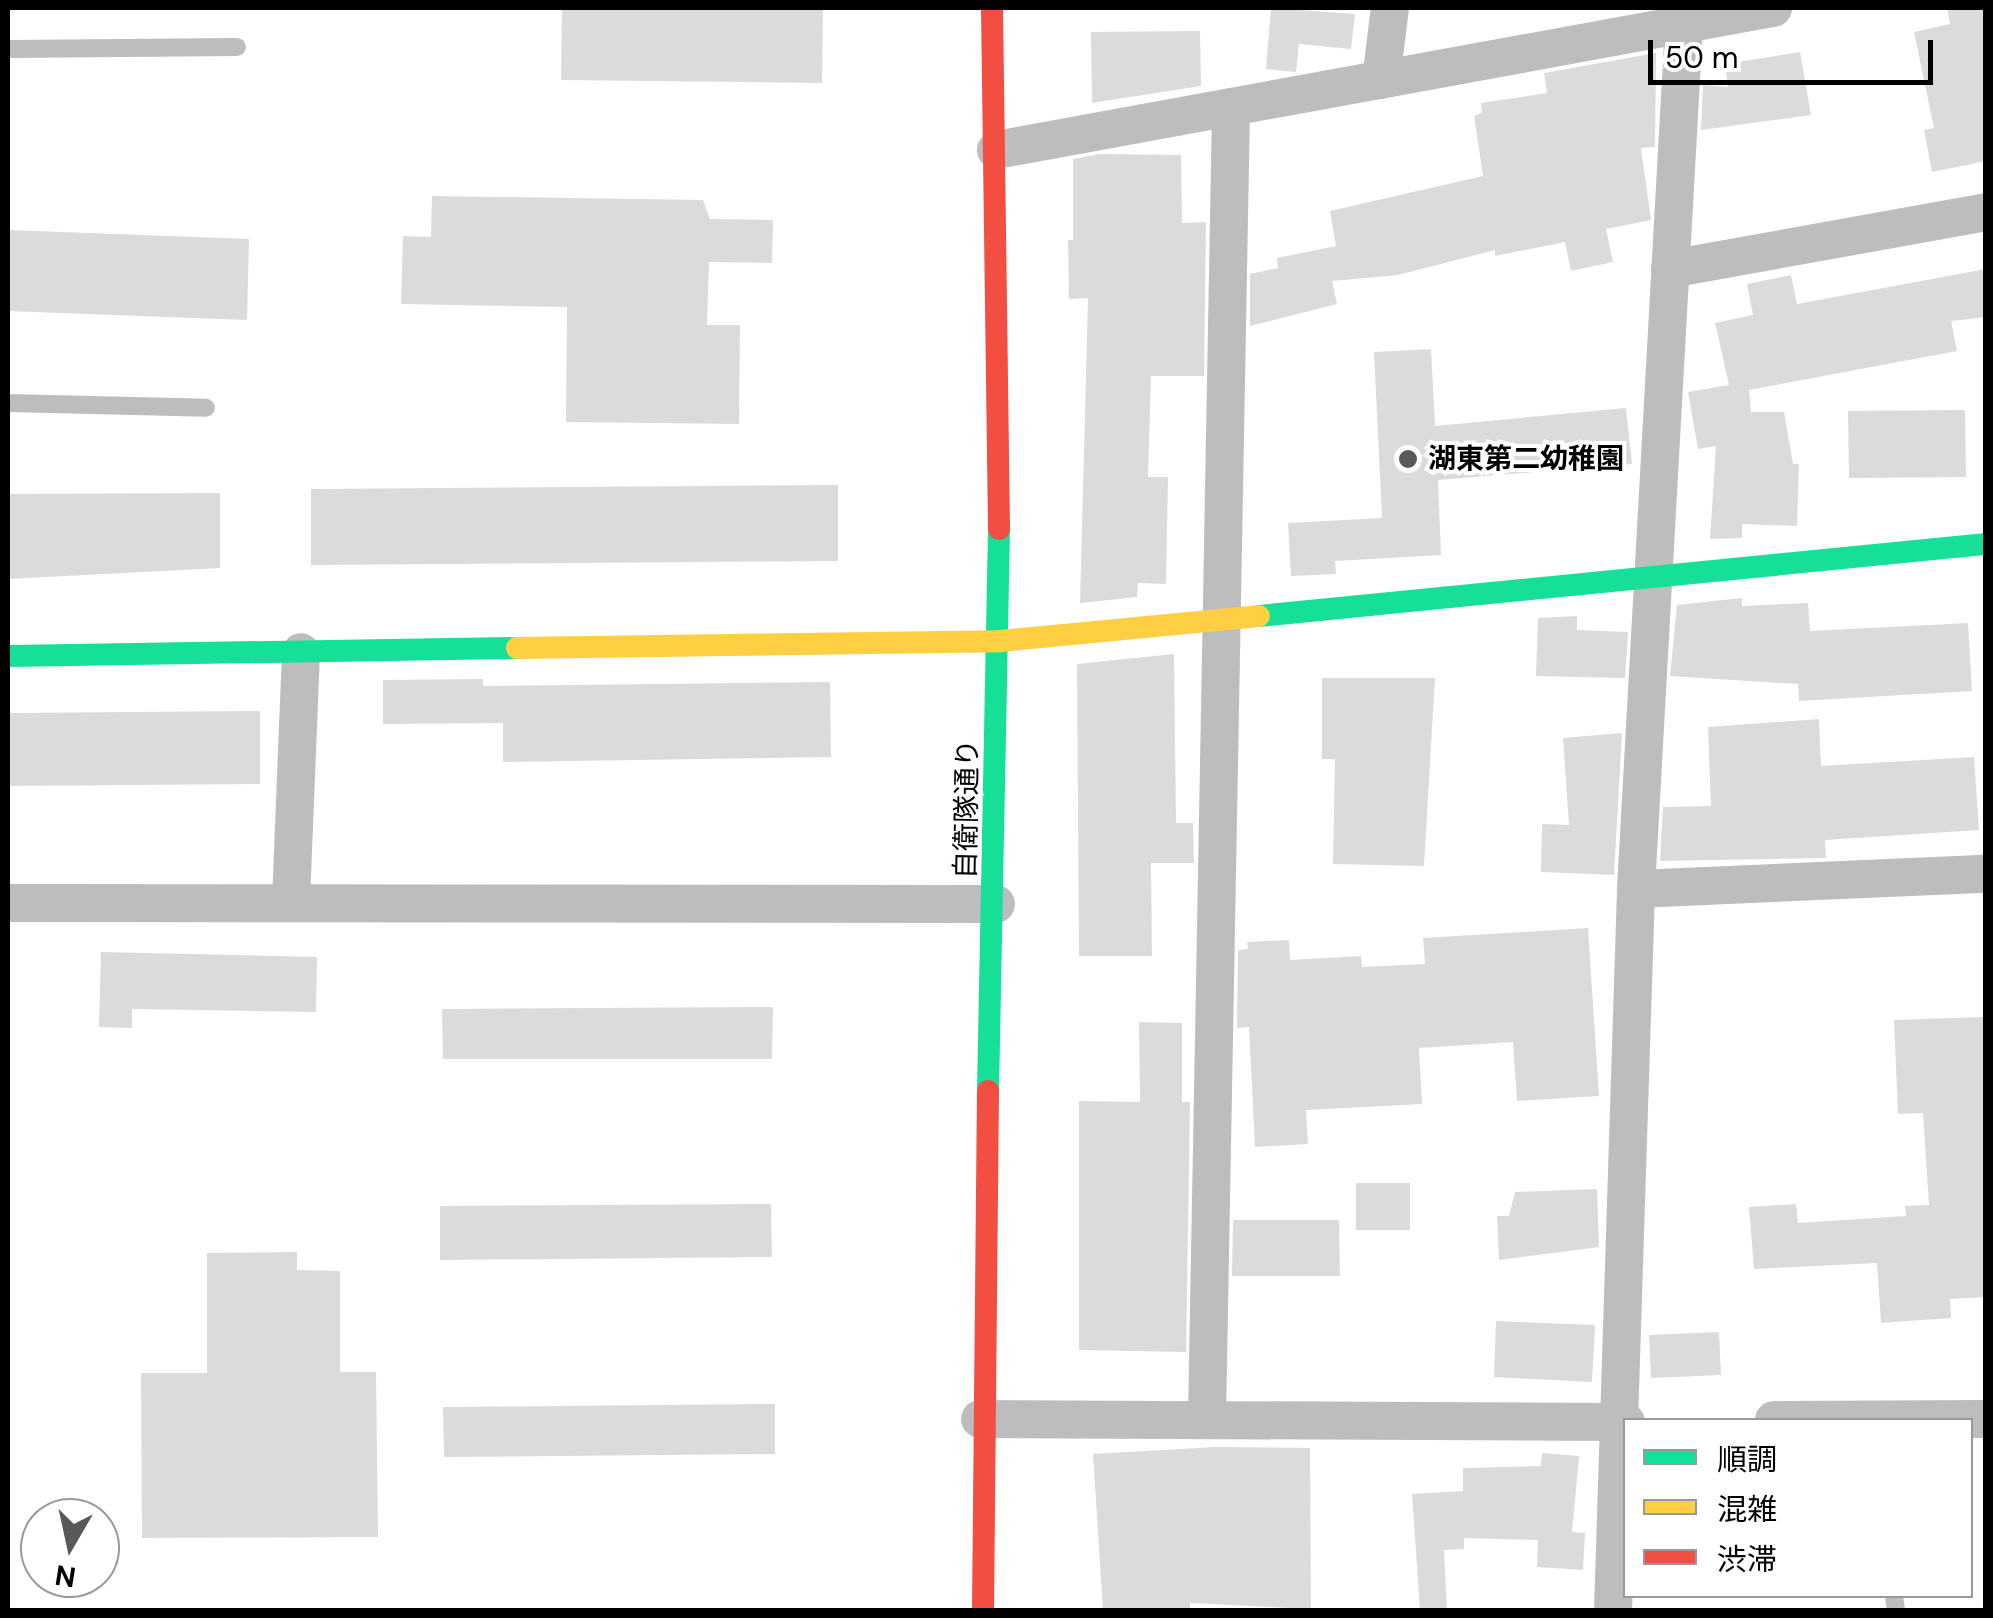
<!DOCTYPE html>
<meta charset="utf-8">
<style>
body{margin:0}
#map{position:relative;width:1993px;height:1618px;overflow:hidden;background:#fff;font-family:"DM Sans","Noto Sans JP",sans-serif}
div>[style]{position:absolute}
.building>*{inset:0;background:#dbdbdb}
.lane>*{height:18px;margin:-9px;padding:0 9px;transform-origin:9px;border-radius:9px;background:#bdbdbd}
.street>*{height:38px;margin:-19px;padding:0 19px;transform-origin:19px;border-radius:19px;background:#bdbdbd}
.fast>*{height:22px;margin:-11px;padding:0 11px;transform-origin:11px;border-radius:11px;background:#16e098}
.slow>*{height:22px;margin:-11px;padding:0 11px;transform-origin:11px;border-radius:11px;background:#ffcf43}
.jam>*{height:22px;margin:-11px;padding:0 11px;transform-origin:11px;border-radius:11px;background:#f24e42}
.dots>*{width:28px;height:28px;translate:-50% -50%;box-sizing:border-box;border:5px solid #fff;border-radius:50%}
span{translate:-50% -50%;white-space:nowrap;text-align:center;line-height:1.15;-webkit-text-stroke:8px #fff;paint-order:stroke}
.poi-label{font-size:28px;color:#000;font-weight:700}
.left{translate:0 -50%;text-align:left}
.street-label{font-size:28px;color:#000}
.frame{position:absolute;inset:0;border:10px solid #000;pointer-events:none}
.legend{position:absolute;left:1623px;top:1418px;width:350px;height:180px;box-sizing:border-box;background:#fff;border:2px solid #999;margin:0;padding:12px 18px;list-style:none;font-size:30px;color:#000}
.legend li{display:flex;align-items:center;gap:20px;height:50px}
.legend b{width:50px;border:2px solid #999}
.north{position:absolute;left:20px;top:1498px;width:100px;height:100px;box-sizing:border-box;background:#fff;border:2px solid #999;border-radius:50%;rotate:189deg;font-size:28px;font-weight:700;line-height:40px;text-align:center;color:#000}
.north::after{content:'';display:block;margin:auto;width:35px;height:45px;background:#595959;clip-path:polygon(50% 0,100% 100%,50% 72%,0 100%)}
.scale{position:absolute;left:1648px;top:40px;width:285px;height:45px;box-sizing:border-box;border:5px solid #000;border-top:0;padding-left:12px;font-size:30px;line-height:35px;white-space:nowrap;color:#000;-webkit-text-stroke:8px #fff;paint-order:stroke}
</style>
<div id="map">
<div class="building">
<i style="clip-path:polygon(562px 8px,823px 8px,822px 83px,561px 80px)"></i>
<i style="clip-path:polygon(1271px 8px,1355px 14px,1351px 49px,1299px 44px,1296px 72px,1266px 69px)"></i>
<i style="clip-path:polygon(1947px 8px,1986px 8px,1986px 161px,1932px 172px,1924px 130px,1934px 128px,1914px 32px,1950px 24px)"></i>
<i style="clip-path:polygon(1200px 31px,1201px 86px,1092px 103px,1091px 32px)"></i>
<i style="clip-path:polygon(1800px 52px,1811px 115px,1701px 130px,1703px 85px,1728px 87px,1725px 64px)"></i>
<i style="clip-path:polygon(1656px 53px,1655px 147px,1641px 148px,1651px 220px,1606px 229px,1613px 262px,1571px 271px,1565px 242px,1495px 256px,1495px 250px,1398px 275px,1332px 281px,1337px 304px,1250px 326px,1250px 274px,1278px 268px,1277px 258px,1336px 246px,1330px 211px,1483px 176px,1474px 116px,1482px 113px,1481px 103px,1547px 93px,1544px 73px)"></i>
<i style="clip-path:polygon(1100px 154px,1181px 155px,1182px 223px,1206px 222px,1204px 376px,1151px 376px,1148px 477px,1168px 477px,1166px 584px,1138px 583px,1137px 597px,1080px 603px,1088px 298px,1069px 299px,1068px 240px,1073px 240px,1073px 159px)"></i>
<i style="clip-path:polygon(432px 196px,703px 200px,710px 219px,773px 220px,772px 263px,709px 262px,707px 325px,740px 325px,739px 424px,566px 422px,567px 307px,401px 304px,403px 236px,431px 237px)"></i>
<i style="clip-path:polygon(8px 230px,249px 239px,247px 320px,8px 311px)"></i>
<i style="clip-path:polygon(1986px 269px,1986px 317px,1951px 321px,1957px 351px,1749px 390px,1751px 412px,1784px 412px,1793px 464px,1799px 464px,1797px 526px,1742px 524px,1742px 538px,1710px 539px,1716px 446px,1698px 449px,1688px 392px,1729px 385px,1715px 323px,1753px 315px,1747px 284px,1791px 275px,1797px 304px)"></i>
<i style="clip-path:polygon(1431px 349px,1435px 426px,1626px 408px,1632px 464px,1438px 480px,1441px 555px,1335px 561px,1336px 574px,1291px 576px,1288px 523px,1382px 518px,1374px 352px)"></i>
<i style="clip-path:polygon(1965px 410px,1966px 477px,1849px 478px,1848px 411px)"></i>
<i style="clip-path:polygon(838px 485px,838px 561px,311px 565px,311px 489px)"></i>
<i style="clip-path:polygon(220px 493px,220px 568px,8px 579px,8px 494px)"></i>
<i style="clip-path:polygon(1742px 598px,1742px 606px,1808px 603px,1810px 631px,1968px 623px,1972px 691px,1799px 701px,1798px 684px,1670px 676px,1677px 605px)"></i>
<i style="clip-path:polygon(1577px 616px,1577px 630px,1628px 632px,1625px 678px,1536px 676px,1538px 618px)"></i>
<i style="clip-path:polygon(1174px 654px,1176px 823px,1193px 823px,1194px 863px,1151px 863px,1152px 956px,1079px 956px,1077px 664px)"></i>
<i style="clip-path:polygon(1322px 678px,1435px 678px,1424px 866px,1333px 864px,1335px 759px,1322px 759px)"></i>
<i style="clip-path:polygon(483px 679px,483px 686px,830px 682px,831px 757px,503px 762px,503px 723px,383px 724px,383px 680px)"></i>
<i style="clip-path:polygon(260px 711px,260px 784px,8px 786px,8px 713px)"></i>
<i style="clip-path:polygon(1819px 719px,1821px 766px,1974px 757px,1979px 830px,1825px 840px,1826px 858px,1660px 861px,1663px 807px,1711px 806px,1708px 727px)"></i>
<i style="clip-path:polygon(1622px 733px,1614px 875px,1541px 872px,1542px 824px,1569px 825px,1563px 738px)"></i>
<i style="clip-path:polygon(1588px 928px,1599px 1096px,1517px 1101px,1513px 1042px,1419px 1048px,1422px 1104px,1306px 1110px,1308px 1144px,1255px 1147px,1249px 1027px,1237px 1028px,1238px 950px,1248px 949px,1247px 942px,1289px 940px,1290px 960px,1361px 956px,1362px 967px,1425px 964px,1423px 938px)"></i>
<i style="clip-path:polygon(101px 952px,317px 957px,316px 1012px,132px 1009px,132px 1028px,99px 1027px)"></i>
<i style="clip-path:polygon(773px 1007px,772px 1059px,443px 1059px,442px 1009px)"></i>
<i style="clip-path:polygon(1983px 1017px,1986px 1297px,1950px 1299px,1951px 1318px,1881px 1323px,1877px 1263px,1754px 1269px,1749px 1207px,1796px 1204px,1798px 1223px,1906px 1216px,1905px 1206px,1929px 1205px,1923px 1113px,1898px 1114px,1894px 1020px)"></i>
<i style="clip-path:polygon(1139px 1022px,1182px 1023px,1182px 1102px,1190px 1102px,1186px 1352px,1079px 1350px,1079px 1101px,1140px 1102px)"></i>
<i style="clip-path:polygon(1356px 1183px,1410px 1183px,1410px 1230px,1356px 1230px)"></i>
<i style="clip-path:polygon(1597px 1189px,1599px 1247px,1499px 1260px,1497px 1216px,1509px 1216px,1515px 1192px)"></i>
<i style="clip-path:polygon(771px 1204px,772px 1257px,440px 1260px,440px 1206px)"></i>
<i style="clip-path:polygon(1233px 1220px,1339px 1220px,1340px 1276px,1232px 1276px)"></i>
<i style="clip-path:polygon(297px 1252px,297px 1270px,340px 1271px,340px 1372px,376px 1372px,378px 1537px,142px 1538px,141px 1373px,207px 1373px,207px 1253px)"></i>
<i style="clip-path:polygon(1496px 1321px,1595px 1325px,1592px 1382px,1494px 1377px)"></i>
<i style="clip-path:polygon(1719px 1332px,1721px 1375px,1651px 1378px,1649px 1335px)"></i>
<i style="clip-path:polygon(775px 1404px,775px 1454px,444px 1457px,443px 1407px)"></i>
<i style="clip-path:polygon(1215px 1447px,1310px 1448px,1311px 1609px,1190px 1603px,1190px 1610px,1103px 1610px,1093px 1454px)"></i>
<i style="clip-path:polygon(1542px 1453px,1579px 1456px,1572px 1532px,1585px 1533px,1583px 1570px,1537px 1567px,1538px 1540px,1464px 1538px,1464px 1549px,1444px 1550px,1447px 1610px,1420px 1610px,1412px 1494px,1463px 1491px,1463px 1468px,1541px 1466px)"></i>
</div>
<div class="lane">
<i style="left:8px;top:49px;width:229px;rotate:-0.5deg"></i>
<i style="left:8px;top:403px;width:198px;rotate:1.4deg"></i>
<i style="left:1894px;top:1596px;width:14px;rotate:82deg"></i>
</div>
<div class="street">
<i style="left:1381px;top:80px;width:73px;rotate:-82.9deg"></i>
<i style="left:996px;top:150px;width:790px;rotate:-10.36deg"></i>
<i style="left:1670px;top:269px;width:321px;rotate:-10.2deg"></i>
<i style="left:1636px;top:889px;width:350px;rotate:-2.5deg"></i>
<i style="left:291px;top:901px;width:249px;rotate:-87.7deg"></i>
<i style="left:8px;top:903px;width:988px;rotate:0.06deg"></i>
<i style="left:980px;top:1419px;width:646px;rotate:0.27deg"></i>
<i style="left:1207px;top:1419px;width:1312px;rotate:-88.95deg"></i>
<i style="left:1774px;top:1420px;width:212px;rotate:-0.3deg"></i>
<i style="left:1613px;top:1610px;width:721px;rotate:-88.17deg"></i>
<i style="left:1636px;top:889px;width:882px;rotate:-86.82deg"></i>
</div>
<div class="fast">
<i style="left:1259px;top:616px;width:731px;rotate:-5.66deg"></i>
<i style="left:8px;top:656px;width:509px;rotate:-0.9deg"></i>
<i style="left:988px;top:1091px;width:562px;rotate:-88.88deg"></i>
</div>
<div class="slow">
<i style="left:517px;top:648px;width:483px;rotate:-0.8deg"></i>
<i style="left:1000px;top:641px;width:260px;rotate:-5.5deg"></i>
</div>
<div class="jam">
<i style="left:992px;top:8px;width:521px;rotate:89.23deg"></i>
<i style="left:983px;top:1610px;width:519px;rotate:-89.45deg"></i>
</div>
<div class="dots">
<i style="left:1408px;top:459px;background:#595959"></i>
</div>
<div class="poi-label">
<span class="left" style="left:1428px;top:459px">湖東第二幼稚園</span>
</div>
<div class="street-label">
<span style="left:967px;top:809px;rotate:-89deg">自衛隊通り</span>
</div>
<div class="frame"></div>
<ul class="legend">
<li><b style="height:12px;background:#16e098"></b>順調</li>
<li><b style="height:12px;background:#ffcf43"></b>混雑</li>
<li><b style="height:12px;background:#f24e42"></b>渋滞</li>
</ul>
<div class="north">N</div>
<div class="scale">50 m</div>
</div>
